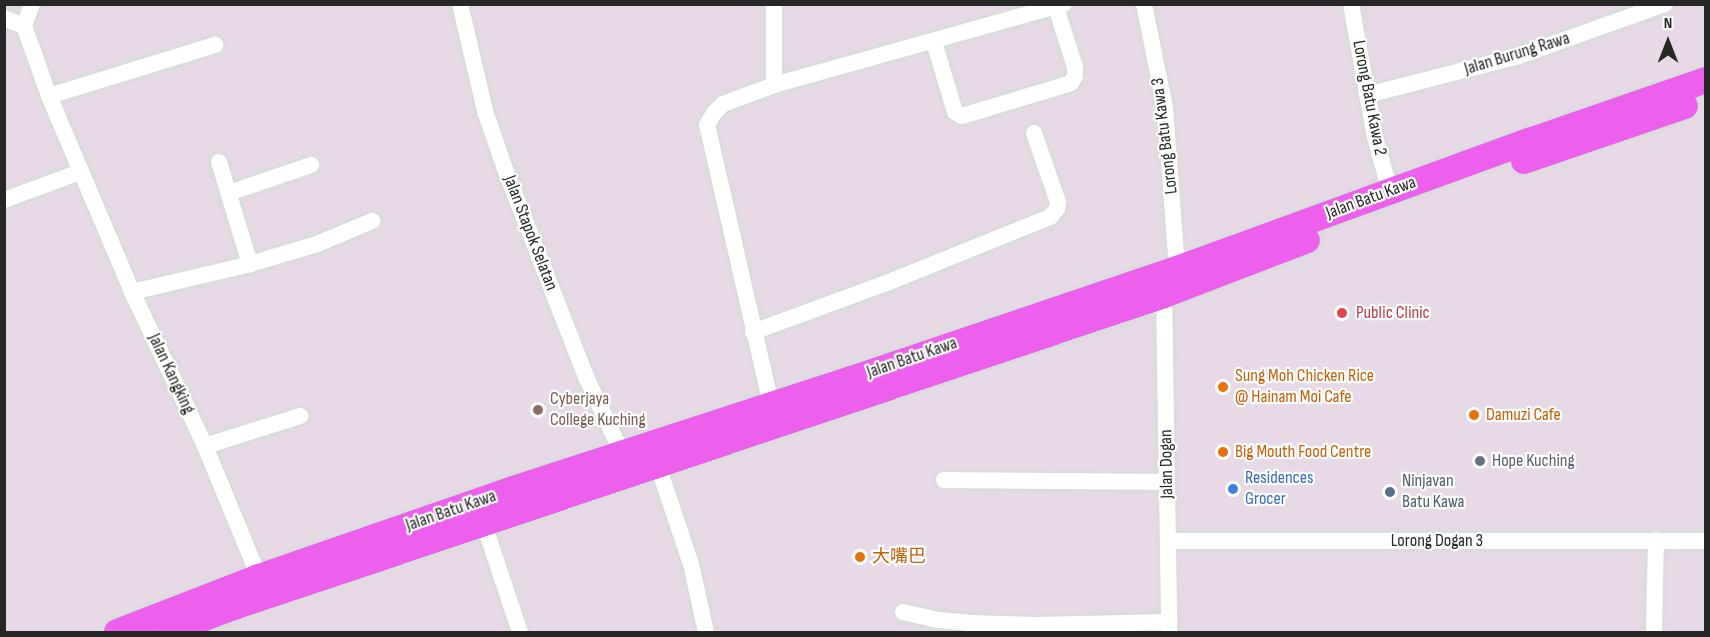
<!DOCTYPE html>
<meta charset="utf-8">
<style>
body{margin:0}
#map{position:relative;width:1710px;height:637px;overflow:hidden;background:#e8d9e6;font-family:"Sofia Sans Condensed","Noto Sans SC",sans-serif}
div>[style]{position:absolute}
.roads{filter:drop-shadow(0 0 2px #cfded5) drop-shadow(0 0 2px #cfded5)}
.minor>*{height:16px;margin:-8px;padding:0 8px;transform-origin:8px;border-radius:8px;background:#fff}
.highway>*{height:26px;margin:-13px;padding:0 13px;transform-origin:13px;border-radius:13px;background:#ed5fed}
.dots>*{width:16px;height:16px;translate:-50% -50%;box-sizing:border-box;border:3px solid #fff;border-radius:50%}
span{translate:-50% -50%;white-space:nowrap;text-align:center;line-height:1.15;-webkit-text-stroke:4.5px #fff;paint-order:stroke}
.street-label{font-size:18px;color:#272727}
.health-label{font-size:18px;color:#be3a42}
.left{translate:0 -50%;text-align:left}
.food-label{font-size:18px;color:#c56008}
.education-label{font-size:18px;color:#785e54}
.worship-label{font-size:18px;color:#5b616d}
.shop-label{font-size:18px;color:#366cbe}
.service-label{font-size:18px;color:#4e5e75}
.frame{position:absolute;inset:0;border:6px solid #272727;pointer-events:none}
.north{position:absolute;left:1638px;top:12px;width:60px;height:60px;-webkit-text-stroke:4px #fff;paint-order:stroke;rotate:0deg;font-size:16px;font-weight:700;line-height:24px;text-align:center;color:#272727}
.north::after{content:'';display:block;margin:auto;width:21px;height:27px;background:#272727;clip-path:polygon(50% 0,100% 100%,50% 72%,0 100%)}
</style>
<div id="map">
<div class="roads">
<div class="minor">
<i style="left:32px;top:4px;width:23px;rotate:110deg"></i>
<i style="left:24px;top:26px;width:74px;rotate:70.3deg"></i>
<i style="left:49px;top:96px;width:213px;rotate:67deg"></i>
<i style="left:132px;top:292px;width:170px;rotate:64.6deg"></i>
<i style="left:205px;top:446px;width:142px;rotate:67.6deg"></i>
<i style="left:460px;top:4px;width:110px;rotate:76.8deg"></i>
<i style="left:485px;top:111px;width:61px;rotate:71deg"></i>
<i style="left:505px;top:169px;width:223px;rotate:68.7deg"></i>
<i style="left:586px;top:377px;width:84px;rotate:64.7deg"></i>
<i style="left:774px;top:4px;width:81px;rotate:90deg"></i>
<i style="left:1144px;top:4px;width:106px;rotate:78.6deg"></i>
<i style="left:1165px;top:108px;width:161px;rotate:85.7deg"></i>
<i style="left:1351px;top:4px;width:135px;rotate:79.8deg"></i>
<i style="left:1375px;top:137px;width:56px;rotate:74.5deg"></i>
<i style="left:4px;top:18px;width:22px;rotate:22deg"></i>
<i style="left:934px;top:42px;width:73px;rotate:73.3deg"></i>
<i style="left:955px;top:112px;width:8px;rotate:30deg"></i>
<i style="left:962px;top:116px;width:114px;rotate:-16.8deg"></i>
<i style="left:1071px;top:83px;width:8px;rotate:-60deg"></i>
<i style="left:1075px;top:76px;width:9px;rotate:-90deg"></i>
<i style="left:1075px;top:67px;width:63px;rotate:-107.6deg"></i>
<i style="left:1367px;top:95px;width:157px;rotate:-14.4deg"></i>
<i style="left:1519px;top:56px;width:155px;rotate:-19.6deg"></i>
<i style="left:49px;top:96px;width:174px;rotate:-17.1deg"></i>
<i style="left:219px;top:162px;width:107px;rotate:73.1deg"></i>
<i style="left:229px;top:193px;width:87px;rotate:-18.9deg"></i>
<i style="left:4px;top:200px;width:81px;rotate:-20.2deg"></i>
<i style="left:132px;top:292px;width:121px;rotate:-13.3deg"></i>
<i style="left:250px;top:264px;width:70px;rotate:-16.6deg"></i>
<i style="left:317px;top:244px;width:60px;rotate:-22.7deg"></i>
<i style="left:1164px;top:295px;width:337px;rotate:89.1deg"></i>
<i style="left:753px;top:332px;width:145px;rotate:-20.2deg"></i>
<i style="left:889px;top:282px;width:174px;rotate:-22deg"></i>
<i style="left:1050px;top:217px;width:11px;rotate:-49deg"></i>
<i style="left:1057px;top:209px;width:7px;rotate:-82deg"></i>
<i style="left:1058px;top:202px;width:73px;rotate:-109.2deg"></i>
<i style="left:771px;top:404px;width:286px;rotate:-102.9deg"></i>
<i style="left:707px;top:125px;width:14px;rotate:-60deg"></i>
<i style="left:714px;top:113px;width:13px;rotate:-45deg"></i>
<i style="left:723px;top:104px;width:54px;rotate:-20.4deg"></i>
<i style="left:774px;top:85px;width:301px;rotate:-15.6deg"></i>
<i style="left:205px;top:446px;width:100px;rotate:-17.5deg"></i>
<i style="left:658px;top:466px;width:103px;rotate:71.4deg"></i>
<i style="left:691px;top:564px;width:70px;rotate:77.6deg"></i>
<i style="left:944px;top:480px;width:223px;rotate:0.5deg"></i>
<i style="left:484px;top:524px;width:114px;rotate:71.6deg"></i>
<i style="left:1168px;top:541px;width:538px"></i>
<i style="left:903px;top:612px;width:36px;rotate:13deg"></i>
<i style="left:938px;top:620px;width:32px;rotate:5deg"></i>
<i style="left:970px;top:623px;width:65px;rotate:1.8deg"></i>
<i style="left:1035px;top:625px;width:134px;rotate:-1.3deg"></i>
<i style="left:1654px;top:632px;width:92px;rotate:-88.8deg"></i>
</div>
<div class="highway">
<i style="left:1524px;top:161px;width:170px;rotate:-18.9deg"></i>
<i style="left:117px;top:632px;width:152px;rotate:-21.2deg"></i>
<i style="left:259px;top:577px;width:269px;rotate:-19.1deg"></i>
<i style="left:513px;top:489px;width:356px;rotate:-18deg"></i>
<i style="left:852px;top:379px;width:343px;rotate:-18.7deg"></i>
<i style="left:1177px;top:269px;width:375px;rotate:-20deg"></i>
<i style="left:1529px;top:141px;width:187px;rotate:-19deg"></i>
<i style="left:169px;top:632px;width:60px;rotate:-21.4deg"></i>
<i style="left:225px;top:610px;width:990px;rotate:-18.54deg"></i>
<i style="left:1164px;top:295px;width:153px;rotate:-21deg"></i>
</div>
</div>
<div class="dots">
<i style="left:1342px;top:313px;background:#e0444e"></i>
<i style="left:1223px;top:387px;background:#e8710a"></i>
<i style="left:538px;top:410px;background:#8d6e63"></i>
<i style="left:1474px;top:415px;background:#e8710a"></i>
<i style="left:1223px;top:452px;background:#e8710a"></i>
<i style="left:1480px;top:461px;background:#6b7280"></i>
<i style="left:1233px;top:489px;background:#3f7fe0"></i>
<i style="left:1390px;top:492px;background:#5c6f8a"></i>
<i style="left:860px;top:557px;background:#e8710a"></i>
</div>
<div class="street-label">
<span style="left:1517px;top:54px;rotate:-17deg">Jalan Burung Rawa</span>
<span style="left:1369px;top:98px;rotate:79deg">Lorong Batu Kawa 2</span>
<span style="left:1165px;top:136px;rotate:-97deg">Lorong Batu Kawa 3</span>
<span style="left:1371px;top:198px;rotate:-20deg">Jalan Batu Kawa</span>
<span style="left:530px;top:233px;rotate:69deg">Jalan Stapok Selatan</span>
<span style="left:912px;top:358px;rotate:-19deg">Jalan Batu Kawa</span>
<span style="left:171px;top:374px;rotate:65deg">Jalan Kangking</span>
<span style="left:1167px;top:464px;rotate:-91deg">Jalan Dogan</span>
<span style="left:451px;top:511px;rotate:-19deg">Jalan Batu Kawa</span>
<span style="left:1437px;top:541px">Lorong Dogan 3</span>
</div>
<div class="health-label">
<span class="left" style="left:1356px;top:313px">Public Clinic</span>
</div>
<div class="food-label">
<span class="left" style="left:1235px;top:387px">Sung Moh Chicken Rice<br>@ Hainam Moi Cafe</span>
<span class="left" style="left:1486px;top:415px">Damuzi Cafe</span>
<span class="left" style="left:1235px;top:452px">Big Mouth Food Centre</span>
<span class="left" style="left:872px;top:557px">大嘴巴</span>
</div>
<div class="education-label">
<span class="left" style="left:550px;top:410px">Cyberjaya<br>College Kuching</span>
</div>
<div class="worship-label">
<span class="left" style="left:1492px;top:461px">Hope Kuching</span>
</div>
<div class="shop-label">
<span class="left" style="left:1245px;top:489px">Residences<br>Grocer</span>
</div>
<div class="service-label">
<span class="left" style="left:1402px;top:492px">Ninjavan<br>Batu Kawa</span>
</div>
<div class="frame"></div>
<div class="north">N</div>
</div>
